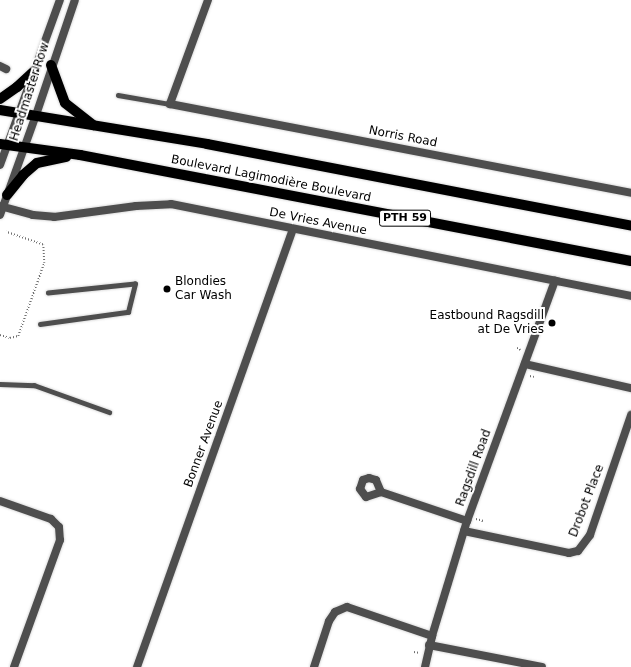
<!DOCTYPE html>
<meta charset="utf-8">
<style>
body{margin:0}
#map{position:relative;width:631px;height:667px;overflow:hidden;background:#fff;font-family:"DejaVu Sans",sans-serif}
div>[style]{position:absolute}
.path>*{height:1.5px;margin-top:-0.75px;transform-origin:0;background:repeating-linear-gradient(90deg,#707070 0 1px,transparent 0 3px)}
.roads{filter:drop-shadow(0 0 1px #dbdbdb) drop-shadow(0 0 1px #dbdbdb)}
.service>*{height:4.5px;margin:-2.25px;padding:0 2.25px;transform-origin:2.25px;border-radius:2.25px;background:#4e4e4e}
.minor>*{height:8px;margin:-4px;padding:0 4px;transform-origin:4px;border-radius:4px;background:#4e4e4e}
.tertiary>*{height:8px;margin:-4px;padding:0 4px;transform-origin:4px;border-radius:4px;background:#4e4e4e}
.primary>*{height:10px;margin:-5px;padding:0 5px;transform-origin:5px;border-radius:5px;background:#000}
.dots>*{width:11px;height:11px;translate:-50% -50%;box-sizing:border-box;border:2px solid #fff;border-radius:50%}
span{translate:-50% -50%;white-space:nowrap;text-align:center;line-height:1.15;-webkit-text-stroke:4px #fff;paint-order:stroke}
.shield-label span{padding:1px 3px;background:#fff;border:1px solid;border-radius:3px;-webkit-text-stroke-width:0}
.shield-label{font-size:11px;color:#000;font-weight:700}
.street-label{font-size:12px;color:#000}
.poi-label{font-size:12px;color:#000}
.left{translate:0 -50%;text-align:left}
.right{translate:-100% -50%;text-align:right}
</style>
<div id="map">
<div class="path">
<i style="left:0;top:335px;width:10px;rotate:17deg"></i>
<i style="left:10px;top:338px;width:8px;rotate:-14deg"></i>
<i style="left:18px;top:336px;width:77px;rotate:-70.4deg"></i>
<i style="left:44px;top:263px;width:18px;rotate:-93deg"></i>
<i style="left:43px;top:245px;width:39px;rotate:-161deg"></i>
<i style="left:517px;top:348px;width:4px;rotate:27deg"></i>
<i style="left:530px;top:376px;width:4px;rotate:14deg"></i>
<i style="left:476px;top:519px;width:8px;rotate:14deg"></i>
<i style="left:414px;top:652px;width:6px;rotate:9deg"></i>
</div>
<div class="roads">
<div class="service">
<i style="left:118px;top:95px;width:53px;rotate:9.8deg"></i>
<i style="left:40px;top:324px;width:89px;rotate:-7.8deg"></i>
<i style="left:128px;top:312px;width:29px;rotate:-76deg"></i>
<i style="left:135px;top:284px;width:87px;rotate:174.1deg"></i>
<i style="left:0;top:384px;width:34px;rotate:2deg"></i>
<i style="left:34px;top:385px;width:80px;rotate:19.8deg"></i>
</div>
<div class="minor">
<i style="left:208px;top:0;width:111px;rotate:110.1deg"></i>
<i style="left:170px;top:104px;width:470px;rotate:10.9deg"></i>
<i style="left:0;top:66px;width:7px;rotate:27deg"></i>
<i style="left:19px;top:113px;width:120px;rotate:-70.1deg"></i>
<i style="left:36px;top:115px;width:121px;rotate:-71.3deg"></i>
<i style="left:525px;top:364px;width:109px;rotate:12.8deg"></i>
<i style="left:381px;top:492px;width:13px;rotate:-113deg"></i>
<i style="left:376px;top:480px;width:7px;rotate:-164deg"></i>
<i style="left:369px;top:478px;width:6px;rotate:162deg"></i>
<i style="left:363px;top:480px;width:9px;rotate:108deg"></i>
<i style="left:360px;top:489px;width:10px;rotate:53deg"></i>
<i style="left:366px;top:497px;width:16px;rotate:-18deg"></i>
<i style="left:381px;top:492px;width:91px;rotate:18.6deg"></i>
<i style="left:0;top:501px;width:54px;rotate:19.4deg"></i>
<i style="left:51px;top:519px;width:11px;rotate:45deg"></i>
<i style="left:59px;top:527px;width:13px;rotate:86deg"></i>
<i style="left:60px;top:540px;width:135px;rotate:109.9deg"></i>
<i style="left:464px;top:531px;width:107px;rotate:11.8deg"></i>
<i style="left:569px;top:553px;width:9px;rotate:-13deg"></i>
<i style="left:578px;top:551px;width:20px;rotate:-53deg"></i>
<i style="left:590px;top:535px;width:127px;rotate:-71.1deg"></i>
<i style="left:429px;top:645px;width:115px;rotate:11deg"></i>
<i style="left:314px;top:667px;width:48px;rotate:-71.9deg"></i>
<i style="left:329px;top:621px;width:11px;rotate:-56deg"></i>
<i style="left:335px;top:612px;width:13px;rotate:-23deg"></i>
<i style="left:347px;top:607px;width:90px;rotate:18.8deg"></i>
</div>
<div class="tertiary">
<i style="left:0;top:165px;width:55px;rotate:-69.9deg"></i>
<i style="left:0;top:206px;width:34px;rotate:15deg"></i>
<i style="left:33px;top:215px;width:21px;rotate:5deg"></i>
<i style="left:54px;top:217px;width:83px;rotate:-7.6deg"></i>
<i style="left:136px;top:206px;width:35px;rotate:-3deg"></i>
<i style="left:171px;top:204px;width:469px;rotate:11.3deg"></i>
<i style="left:0;top:215px;width:106px;rotate:-70.2deg"></i>
<i style="left:137px;top:667px;width:464px;rotate:-70.4deg"></i>
<i style="left:425px;top:667px;width:32px;rotate:-77deg"></i>
<i style="left:432px;top:636px;width:120px;rotate:-73.1deg"></i>
<i style="left:467px;top:521px;width:256px;rotate:-69.9deg"></i>
</div>
<div class="primary">
<i style="left:51px;top:65px;width:40px;rotate:69.8deg"></i>
<i style="left:65px;top:103px;width:36px;rotate:38deg"></i>
<i style="left:0;top:99px;width:21px;rotate:-35deg"></i>
<i style="left:17px;top:87px;width:23px;rotate:-43deg"></i>
<i style="left:0;top:110px;width:210px;rotate:9.3deg"></i>
<i style="left:207px;top:144px;width:432px;rotate:10.9deg"></i>
<i style="left:0;top:144px;width:81px;rotate:7.8deg"></i>
<i style="left:80px;top:155px;width:561px;rotate:10.89deg"></i>
<i style="left:7px;top:195px;width:26px;rotate:-51deg"></i>
<i style="left:23px;top:175px;width:18px;rotate:-41deg"></i>
<i style="left:37px;top:163px;width:30px;rotate:-12deg"></i>
</div>
</div>
<div class="dots">
<i style="left:167px;top:289px;background:#000"></i>
<i style="left:552px;top:323px;background:#000"></i>
</div>
<div class="shield-label">
<span style="left:405px;top:218px">PTH 59</span>
</div>
<div class="street-label">
<span style="left:30px;top:92px;rotate:-72deg">Headmaster Row</span>
<span style="left:403px;top:137px;rotate:11deg">Norris Road</span>
<span style="left:271px;top:179px;rotate:11deg">Boulevard Lagimodière Boulevard</span>
<span style="left:318px;top:222px;rotate:11deg">De Vries Avenue</span>
<span style="left:204px;top:444px;rotate:-70deg">Bonner Avenue</span>
<span style="left:474px;top:468px;rotate:-70deg">Ragsdill Road</span>
<span style="left:587px;top:501px;rotate:-69deg">Drobot Place</span>
</div>
<div class="poi-label">
<span class="left" style="left:175px;top:289px">Blondies<br>Car Wash</span>
<span class="right" style="left:544px;top:323px">Eastbound Ragsdill<br>at De Vries</span>
</div>
</div>
